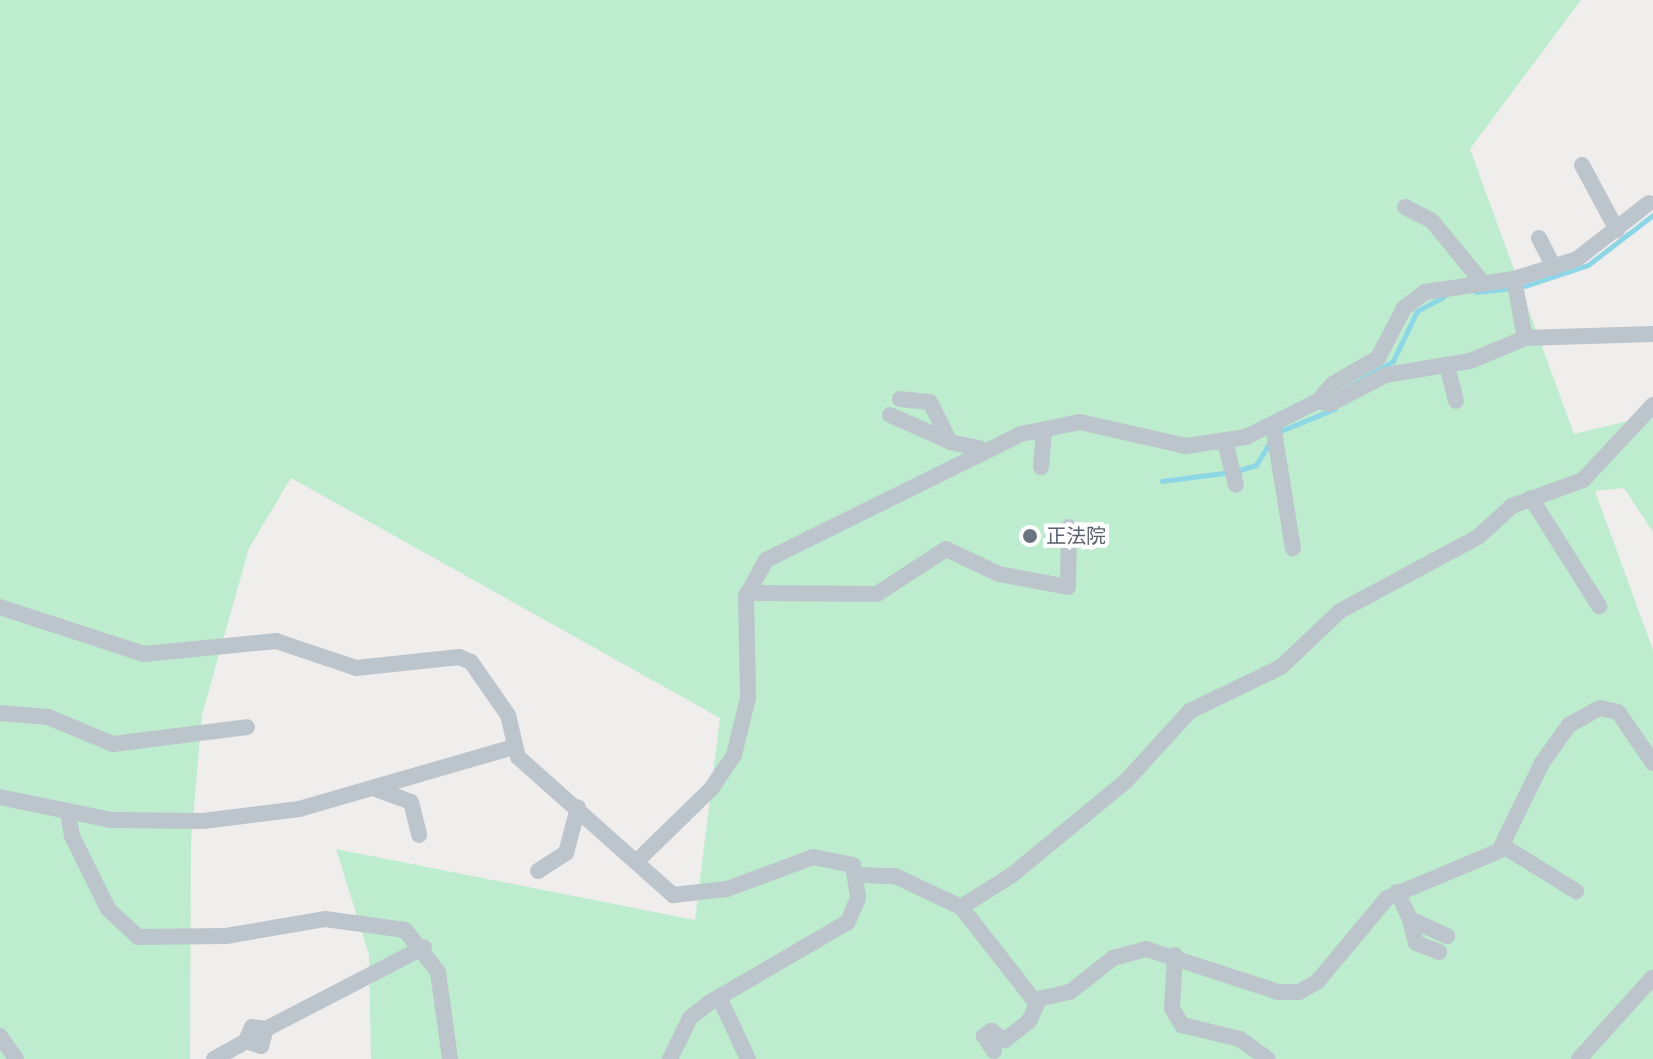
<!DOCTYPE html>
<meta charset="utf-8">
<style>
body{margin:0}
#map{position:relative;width:1653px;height:1059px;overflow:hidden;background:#f0eded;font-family:Figtree,"Noto Sans JP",sans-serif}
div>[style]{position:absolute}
.green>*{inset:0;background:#beecce}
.stream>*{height:5px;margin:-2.5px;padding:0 2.5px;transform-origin:2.5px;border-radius:2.5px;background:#8dd6e6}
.minor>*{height:16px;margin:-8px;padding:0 8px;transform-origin:8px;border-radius:8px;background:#bcc5cc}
.dots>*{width:22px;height:22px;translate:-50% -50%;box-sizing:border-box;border:4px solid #fff;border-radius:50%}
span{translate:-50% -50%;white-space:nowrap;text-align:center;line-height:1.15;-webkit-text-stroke:8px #fff;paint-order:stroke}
.worship-label{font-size:20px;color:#5b616d}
.left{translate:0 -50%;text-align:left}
</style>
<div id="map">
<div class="green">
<i style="clip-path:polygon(0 0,1581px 0,1470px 149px,1574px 434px,1649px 416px,1635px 429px,1653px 417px,1653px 532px,1624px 488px,1595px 491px,1653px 650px,1653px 1059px,371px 1059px,369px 955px,336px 849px,695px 920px,720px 718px,291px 478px,249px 548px,202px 715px,191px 841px,190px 1059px,0 1059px)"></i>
</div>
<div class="stream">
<i style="left:1525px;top:286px;width:66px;rotate:-18.4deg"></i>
<i style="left:1588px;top:265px;width:82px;rotate:-37.6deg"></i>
<i style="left:1476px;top:292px;width:30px;rotate:-6deg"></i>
<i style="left:1342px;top:391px;width:59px;rotate:-30.5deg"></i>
<i style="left:1393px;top:361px;width:55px;rotate:-64.4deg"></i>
<i style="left:1417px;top:311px;width:30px;rotate:-28deg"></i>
<i style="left:1278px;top:432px;width:61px;rotate:-22.3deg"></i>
<i style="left:1237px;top:471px;width:20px;rotate:-18deg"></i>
<i style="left:1256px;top:465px;width:26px;rotate:-59deg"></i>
<i style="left:1162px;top:481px;width:62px;rotate:-7.5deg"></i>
</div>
<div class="minor">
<i style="left:1582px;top:165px;width:74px;rotate:61.7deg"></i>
<i style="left:1405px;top:207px;width:30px;rotate:27deg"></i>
<i style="left:1432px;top:221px;width:80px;rotate:50.6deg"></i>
<i style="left:1539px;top:238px;width:33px;rotate:63deg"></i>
<i style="left:1514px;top:279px;width:60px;rotate:79.4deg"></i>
<i style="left:1447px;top:365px;width:37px;rotate:76deg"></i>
<i style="left:900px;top:399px;width:30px;rotate:6deg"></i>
<i style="left:930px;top:402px;width:45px;rotate:63.4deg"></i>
<i style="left:950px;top:442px;width:30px;rotate:12deg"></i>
<i style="left:1318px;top:401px;width:12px;rotate:14deg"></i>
<i style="left:1330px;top:404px;width:63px;rotate:-27.4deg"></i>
<i style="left:1386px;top:375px;width:85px;rotate:-9.5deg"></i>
<i style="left:1470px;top:361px;width:60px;rotate:-22.7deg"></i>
<i style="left:1525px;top:338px;width:128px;rotate:-1.8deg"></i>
<i style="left:890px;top:415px;width:64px;rotate:23.8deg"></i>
<i style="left:1273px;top:425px;width:125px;rotate:80.8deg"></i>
<i style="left:1225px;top:442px;width:44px;rotate:75.7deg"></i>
<i style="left:1041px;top:467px;width:38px;rotate:-85deg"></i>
<i style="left:1531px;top:498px;width:128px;rotate:57.8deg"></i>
<i style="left:747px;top:593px;width:130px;rotate:0.4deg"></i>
<i style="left:877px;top:594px;width:82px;rotate:-33.1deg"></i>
<i style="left:946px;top:549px;width:59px;rotate:25.3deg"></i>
<i style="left:999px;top:574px;width:70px;rotate:10.7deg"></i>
<i style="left:1068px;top:587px;width:60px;rotate:-89deg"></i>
<i style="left:0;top:607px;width:151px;rotate:18.1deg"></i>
<i style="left:144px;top:654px;width:133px;rotate:-5.6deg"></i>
<i style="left:276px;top:641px;width:84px;rotate:18.6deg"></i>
<i style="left:356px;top:668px;width:104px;rotate:-6.1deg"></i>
<i style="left:459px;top:657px;width:13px;rotate:23deg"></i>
<i style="left:471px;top:662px;width:65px;rotate:55.1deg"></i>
<i style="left:508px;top:715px;width:43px;rotate:76.6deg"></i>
<i style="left:518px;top:757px;width:208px;rotate:41.7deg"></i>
<i style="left:673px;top:895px;width:54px;rotate:-6.3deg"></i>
<i style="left:727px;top:889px;width:92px;rotate:-20.4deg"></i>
<i style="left:813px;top:857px;width:41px;rotate:11.3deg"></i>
<i style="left:853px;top:865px;width:33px;rotate:81deg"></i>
<i style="left:858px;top:898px;width:26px;rotate:113deg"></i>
<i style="left:848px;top:922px;width:161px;rotate:149.8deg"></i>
<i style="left:709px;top:1003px;width:24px;rotate:142deg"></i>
<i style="left:690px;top:1018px;width:46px;rotate:116deg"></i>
<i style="left:0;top:713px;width:48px;rotate:4.8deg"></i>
<i style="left:48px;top:717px;width:70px;rotate:22.6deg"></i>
<i style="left:113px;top:744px;width:135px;rotate:-7.2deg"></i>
<i style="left:373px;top:788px;width:40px;rotate:20.2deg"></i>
<i style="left:411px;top:802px;width:34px;rotate:76deg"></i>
<i style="left:0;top:797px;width:113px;rotate:11.7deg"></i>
<i style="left:111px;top:820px;width:92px;rotate:0.6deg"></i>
<i style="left:203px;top:821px;width:97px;rotate:-7.1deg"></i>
<i style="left:299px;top:809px;width:221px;rotate:-16.1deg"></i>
<i style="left:68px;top:811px;width:25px;rotate:81deg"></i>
<i style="left:72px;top:836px;width:81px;rotate:63.7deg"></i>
<i style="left:108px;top:909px;width:41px;rotate:43deg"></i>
<i style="left:138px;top:937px;width:88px;rotate:-0.7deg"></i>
<i style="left:226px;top:936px;width:100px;rotate:-9.7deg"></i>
<i style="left:325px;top:919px;width:81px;rotate:7.8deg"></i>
<i style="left:405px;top:930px;width:53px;rotate:51.8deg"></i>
<i style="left:438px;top:972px;width:88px;rotate:82.1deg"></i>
<i style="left:1503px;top:846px;width:86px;rotate:31.7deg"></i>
<i style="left:638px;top:860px;width:102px;rotate:-44.2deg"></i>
<i style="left:711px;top:789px;width:41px;rotate:-55.9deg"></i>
<i style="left:734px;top:755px;width:59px;rotate:-76.2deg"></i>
<i style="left:748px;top:698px;width:101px;rotate:-91.1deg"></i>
<i style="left:746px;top:597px;width:42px;rotate:-61.6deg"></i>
<i style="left:766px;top:560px;width:284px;rotate:-26.3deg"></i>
<i style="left:1021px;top:434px;width:60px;rotate:-11.5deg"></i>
<i style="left:1080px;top:422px;width:109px;rotate:12.8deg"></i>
<i style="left:1186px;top:446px;width:61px;rotate:-8.5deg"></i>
<i style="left:1246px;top:437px;width:80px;rotate:-26.6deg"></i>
<i style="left:1318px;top:401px;width:23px;rotate:-49deg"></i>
<i style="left:1333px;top:384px;width:52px;rotate:-30deg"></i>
<i style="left:1378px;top:358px;width:56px;rotate:-62.5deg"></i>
<i style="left:1404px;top:308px;width:26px;rotate:-37deg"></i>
<i style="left:1425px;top:292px;width:90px;rotate:-8.3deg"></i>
<i style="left:1514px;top:279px;width:66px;rotate:-17.6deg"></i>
<i style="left:1577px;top:259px;width:91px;rotate:-37.9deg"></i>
<i style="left:538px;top:871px;width:33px;rotate:-33deg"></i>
<i style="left:566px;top:853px;width:47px;rotate:-75.1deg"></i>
<i style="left:859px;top:875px;width:36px;rotate:2deg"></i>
<i style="left:895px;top:876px;width:73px;rotate:25.2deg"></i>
<i style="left:961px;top:907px;width:118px;rotate:51.9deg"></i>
<i style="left:1034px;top:1000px;width:37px;rotate:-13deg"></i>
<i style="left:1070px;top:992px;width:55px;rotate:-38.3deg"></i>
<i style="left:1113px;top:958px;width:34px;rotate:-15deg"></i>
<i style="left:1146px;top:949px;width:139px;rotate:18deg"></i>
<i style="left:1278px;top:992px;width:21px"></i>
<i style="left:1299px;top:992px;width:21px;rotate:-29deg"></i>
<i style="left:1317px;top:982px;width:109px;rotate:-50.2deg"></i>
<i style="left:1387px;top:898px;width:121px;rotate:-22.8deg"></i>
<i style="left:1499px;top:851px;width:98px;rotate:-64deg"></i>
<i style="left:1542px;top:763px;width:47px;rotate:-54.6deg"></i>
<i style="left:1569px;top:725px;width:35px;rotate:-29deg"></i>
<i style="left:1600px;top:708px;width:18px;rotate:13deg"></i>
<i style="left:1618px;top:712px;width:62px;rotate:55.5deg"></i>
<i style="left:1397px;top:892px;width:30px;rotate:64deg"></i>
<i style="left:1410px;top:919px;width:41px;rotate:24.7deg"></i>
<i style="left:961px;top:907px;width:60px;rotate:-32.1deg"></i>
<i style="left:1012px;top:875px;width:148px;rotate:-39.5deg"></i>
<i style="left:1126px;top:781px;width:95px;rotate:-47.6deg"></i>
<i style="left:1190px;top:711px;width:101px;rotate:-25.8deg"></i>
<i style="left:1281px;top:667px;width:81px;rotate:-43.5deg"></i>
<i style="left:1340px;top:611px;width:157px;rotate:-28.2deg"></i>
<i style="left:1478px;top:537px;width:46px;rotate:-42.4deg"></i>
<i style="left:1512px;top:506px;width:76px;rotate:-20.1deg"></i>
<i style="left:1583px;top:480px;width:103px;rotate:-47deg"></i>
<i style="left:1410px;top:919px;width:25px;rotate:76deg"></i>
<i style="left:1416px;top:943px;width:25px;rotate:21deg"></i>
<i style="left:1175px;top:955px;width:53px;rotate:93.2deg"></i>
<i style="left:1172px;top:1008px;width:20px;rotate:60deg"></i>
<i style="left:1182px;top:1025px;width:60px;rotate:13.6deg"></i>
<i style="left:1240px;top:1039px;width:34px;rotate:36deg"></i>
<i style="left:719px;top:997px;width:68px;rotate:64.9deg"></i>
<i style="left:0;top:1036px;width:28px;rotate:55deg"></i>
<i style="left:246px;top:1041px;width:16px;rotate:18deg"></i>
<i style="left:261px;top:1046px;width:18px;rotate:-74deg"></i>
<i style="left:994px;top:1051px;width:18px;rotate:-124deg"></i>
<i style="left:984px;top:1036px;width:9px;rotate:-36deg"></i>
<i style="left:991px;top:1031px;width:17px;rotate:33deg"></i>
<i style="left:1005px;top:1040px;width:31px;rotate:-38deg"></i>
<i style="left:1029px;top:1021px;width:23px;rotate:-65deg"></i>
<i style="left:214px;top:1059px;width:37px;rotate:-29deg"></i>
<i style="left:246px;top:1041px;width:15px;rotate:-67deg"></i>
<i style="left:252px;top:1027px;width:14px;rotate:8deg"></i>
<i style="left:266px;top:1029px;width:178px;rotate:-27.4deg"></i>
<i style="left:1579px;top:1059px;width:110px;rotate:-47.9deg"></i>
</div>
<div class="dots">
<i style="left:1030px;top:536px;background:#6b7280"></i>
</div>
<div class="worship-label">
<span class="left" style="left:1046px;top:536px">正法院</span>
</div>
</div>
